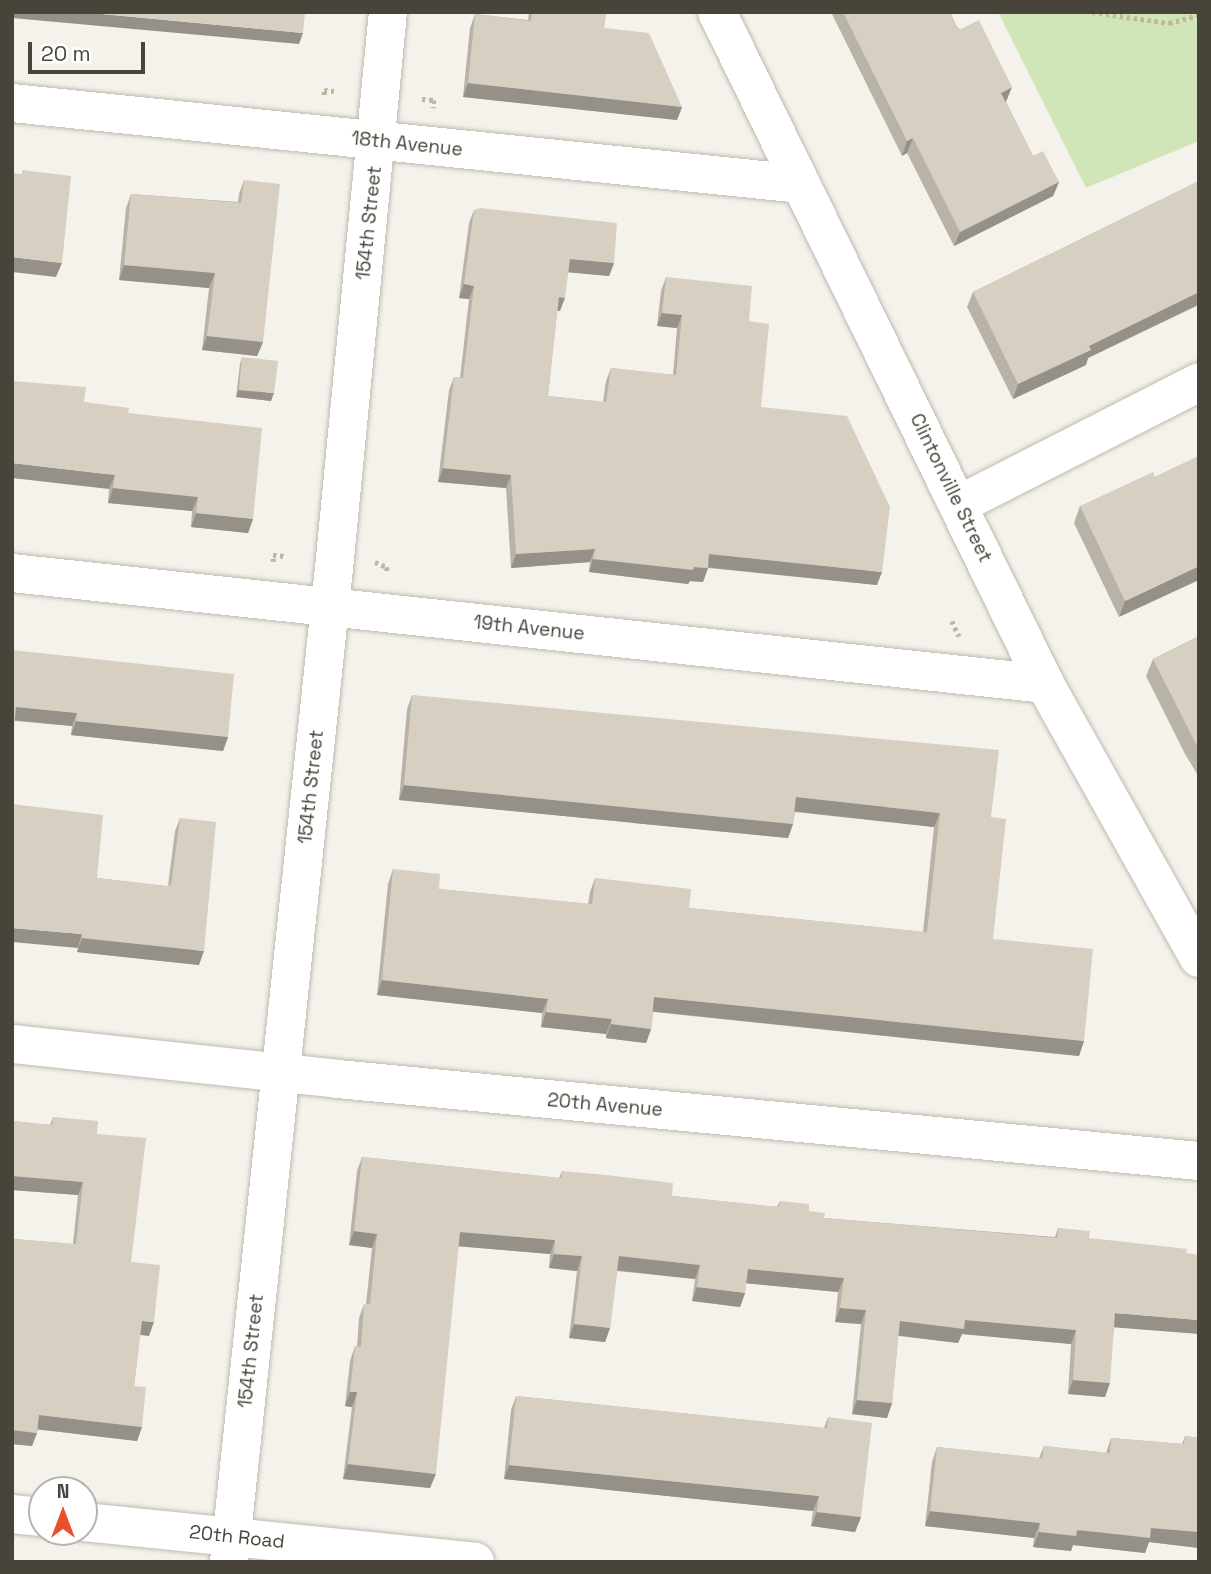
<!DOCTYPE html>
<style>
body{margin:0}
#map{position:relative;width:1211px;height:1574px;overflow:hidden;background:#f5f2ec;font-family:"Space Grotesk",sans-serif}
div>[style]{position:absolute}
.green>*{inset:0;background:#d0e6b8}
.path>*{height:4.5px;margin-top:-2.25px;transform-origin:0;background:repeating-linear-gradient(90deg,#c1b7a1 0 3.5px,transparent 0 7px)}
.roads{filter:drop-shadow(0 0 2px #c0baaf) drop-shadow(0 0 2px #c0baaf)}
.minor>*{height:38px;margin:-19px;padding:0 19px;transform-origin:19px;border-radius:19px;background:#fff}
.wall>*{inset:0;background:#b8b2a7}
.shaded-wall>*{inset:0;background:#969188}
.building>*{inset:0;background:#d6cfc2}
span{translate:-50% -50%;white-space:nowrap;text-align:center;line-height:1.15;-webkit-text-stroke:5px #fff;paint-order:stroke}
.street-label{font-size:19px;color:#49443a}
.frame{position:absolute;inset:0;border:14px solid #49443a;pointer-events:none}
.north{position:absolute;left:28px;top:1476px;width:70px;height:70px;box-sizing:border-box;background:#fff;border:2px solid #b6b4b0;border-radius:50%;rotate:0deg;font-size:19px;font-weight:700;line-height:28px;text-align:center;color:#49443a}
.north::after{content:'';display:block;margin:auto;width:24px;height:32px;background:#ea502d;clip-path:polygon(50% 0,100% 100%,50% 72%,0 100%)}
.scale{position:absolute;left:28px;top:42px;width:117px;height:32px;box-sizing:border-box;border:4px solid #49443a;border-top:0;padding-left:9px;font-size:21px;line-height:24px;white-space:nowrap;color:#49443a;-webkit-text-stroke:5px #fff;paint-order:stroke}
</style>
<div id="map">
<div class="green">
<i style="clip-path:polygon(998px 12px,1199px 12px,1199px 141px,1086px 188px)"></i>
</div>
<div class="path">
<i style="left:1092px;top:12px;width:78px;rotate:8.1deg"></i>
<i style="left:1169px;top:23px;width:31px;rotate:-15deg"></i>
<i style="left:324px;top:95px;width:5px;rotate:-90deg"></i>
<i style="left:324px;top:90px;width:10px;rotate:6deg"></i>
<i style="left:422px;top:99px;width:12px;rotate:5deg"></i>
<i style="left:434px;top:100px;width:8px;rotate:97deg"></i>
<i style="left:273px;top:562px;width:7px;rotate:-90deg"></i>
<i style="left:273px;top:555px;width:12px;rotate:5deg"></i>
<i style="left:375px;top:562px;width:13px;rotate:23deg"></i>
<i style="left:387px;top:567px;width:6px;rotate:90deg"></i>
<i style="left:952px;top:621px;width:17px;rotate:65deg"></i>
</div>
<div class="roads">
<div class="minor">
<i style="left:717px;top:12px;width:748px;rotate:63.98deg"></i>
<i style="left:1045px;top:684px;width:314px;rotate:60.7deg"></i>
<i style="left:12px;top:103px;width:793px;rotate:5.86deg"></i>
<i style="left:960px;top:504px;width:268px;rotate:-27deg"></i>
<i style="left:12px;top:573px;width:1039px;rotate:6.13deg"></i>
<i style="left:12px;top:1044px;width:328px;rotate:6.1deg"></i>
<i style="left:338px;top:1079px;width:865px;rotate:5.44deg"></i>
<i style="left:12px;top:1514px;width:30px;rotate:6deg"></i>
<i style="left:84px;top:1522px;width:393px;rotate:5.8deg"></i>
<i style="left:229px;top:1562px;width:1010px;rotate:-83.97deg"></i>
<i style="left:335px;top:558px;width:549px;rotate:-84.46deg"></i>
</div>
</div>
<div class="wall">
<i style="clip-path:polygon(529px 12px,606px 12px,604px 28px,682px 107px,677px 120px,463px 97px,470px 28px,475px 14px,528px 20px)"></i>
<i style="clip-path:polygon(831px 12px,950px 12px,957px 27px,1006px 102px,1033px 156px,1059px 182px,1053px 196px,954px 246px,907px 153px,902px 156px)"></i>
<i style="clip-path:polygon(244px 180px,263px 342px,257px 356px,202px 350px,209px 288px,119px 280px,126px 208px,131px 194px,238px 202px,239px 194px)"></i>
<i style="clip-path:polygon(1199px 181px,1199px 305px,1088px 358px,1086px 365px,1013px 399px,967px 307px,973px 292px)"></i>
<i style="clip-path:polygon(474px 210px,614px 263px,609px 276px,568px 272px,560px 311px,557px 311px,548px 396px,603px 402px,606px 381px,611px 368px,673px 375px,677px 328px,657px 326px,661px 291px,666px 277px,749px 321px,761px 407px,877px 585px,708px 568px,703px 582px,690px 581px,688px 584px,589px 572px,590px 562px,511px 568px,506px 488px,438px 482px,449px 390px,454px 377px,460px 378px,469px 299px,459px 298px,469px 223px)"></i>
<i style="clip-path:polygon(242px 357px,271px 401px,236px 397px,240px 364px)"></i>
<i style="clip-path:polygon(84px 402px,128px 413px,253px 519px,248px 533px,191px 527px,192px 511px,108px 503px,109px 489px)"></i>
<i style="clip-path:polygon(1199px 456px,1119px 617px,1074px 523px,1080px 506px,1155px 477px)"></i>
<i style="clip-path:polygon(1199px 636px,1199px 777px,1185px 754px,1146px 676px,1153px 659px)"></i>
<i style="clip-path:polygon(12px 650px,228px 737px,223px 751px,71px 735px,72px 726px,15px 721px)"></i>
<i style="clip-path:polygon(412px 695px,991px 817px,993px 939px,1084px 1041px,1079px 1056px,653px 1012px,651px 1029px,646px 1043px,606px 1038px,606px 1034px,541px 1027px,542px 1013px,377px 995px,388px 884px,393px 869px,439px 889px,588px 904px,590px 892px,595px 878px,689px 908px,923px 932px,934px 827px,795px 812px,793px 824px,788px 838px,399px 800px,407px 709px)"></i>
<i style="clip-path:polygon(180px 818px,199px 965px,77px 952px,97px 878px,165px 886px,168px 886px,175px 831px)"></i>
<i style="clip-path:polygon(53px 1117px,97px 1134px,131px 1262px,149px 1336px,140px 1335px,134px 1386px,142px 1427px,137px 1441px,38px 1429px,32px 1446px,12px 1444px,12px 1243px,14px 1239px,73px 1244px,78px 1195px,12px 1190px,12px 1121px,50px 1125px)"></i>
<i style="clip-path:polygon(362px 1157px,559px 1178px,562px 1171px,672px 1196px,777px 1207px,780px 1201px,809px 1211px,824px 1218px,1055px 1237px,1058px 1228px,1089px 1238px,1114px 1328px,1105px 1397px,1068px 1394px,1071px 1344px,962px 1334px,958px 1343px,898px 1336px,892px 1403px,887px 1418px,852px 1414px,861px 1324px,835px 1322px,838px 1292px,746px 1283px,745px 1293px,740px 1307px,692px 1301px,695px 1279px,617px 1271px,610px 1328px,605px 1342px,569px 1338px,577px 1271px,549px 1268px,550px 1254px,458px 1246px,430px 1488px,343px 1479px,352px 1407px,345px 1406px,350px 1361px,355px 1346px,357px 1347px,359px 1318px,364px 1304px,366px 1304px,372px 1248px,349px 1245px,357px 1171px)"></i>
<i style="clip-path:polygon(516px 1396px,824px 1428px,828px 1417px,861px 1517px,855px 1532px,811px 1526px,813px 1511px,504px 1479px,511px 1410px)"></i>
<i style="clip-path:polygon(1185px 1436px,1199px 1438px,1199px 1548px,1149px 1542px,1145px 1553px,1073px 1545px,1071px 1551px,1033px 1547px,1034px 1538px,925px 1526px,932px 1462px,937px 1447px,1039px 1458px,1044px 1446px,1106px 1453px,1111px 1438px,1182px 1444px)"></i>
</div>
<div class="shaded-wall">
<i style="clip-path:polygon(12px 12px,81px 12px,303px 33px,299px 44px,12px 18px)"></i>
<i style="clip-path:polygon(468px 83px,682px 107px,677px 120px,463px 97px)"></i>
<i style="clip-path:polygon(1012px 87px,1006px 102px,995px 107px,1001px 93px)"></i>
<i style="clip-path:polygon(913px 138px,907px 153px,902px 156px,907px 141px)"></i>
<i style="clip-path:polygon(1059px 182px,1053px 196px,954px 246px,960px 232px)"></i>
<i style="clip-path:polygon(12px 257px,62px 263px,56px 277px,12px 272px)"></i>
<i style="clip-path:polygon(570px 259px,614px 263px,609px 276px,565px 272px)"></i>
<i style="clip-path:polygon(124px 265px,215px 273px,209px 288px,119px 280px)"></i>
<i style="clip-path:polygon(464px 284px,474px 286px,469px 299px,459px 298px)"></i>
<i style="clip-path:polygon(1199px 292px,1199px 304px,1088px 358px,1086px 365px,1013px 399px,1018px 384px,1089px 346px)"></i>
<i style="clip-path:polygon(559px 297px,565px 298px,560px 311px,554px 310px)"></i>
<i style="clip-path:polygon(662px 313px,682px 315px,677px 328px,657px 326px)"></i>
<i style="clip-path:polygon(207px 336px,263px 342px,257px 356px,202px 350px)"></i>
<i style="clip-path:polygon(239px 390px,274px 393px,271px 401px,236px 397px)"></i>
<i style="clip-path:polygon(12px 463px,115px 475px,109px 489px,12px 478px)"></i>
<i style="clip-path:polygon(443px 468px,511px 475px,506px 488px,438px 482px)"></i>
<i style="clip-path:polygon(113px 488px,198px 497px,192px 511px,108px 503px)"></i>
<i style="clip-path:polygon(196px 513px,253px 519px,248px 533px,191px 527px)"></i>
<i style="clip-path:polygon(595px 549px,590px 562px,511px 568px,516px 554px)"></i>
<i style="clip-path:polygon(709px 554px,882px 572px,877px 585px,704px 567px)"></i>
<i style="clip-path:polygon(593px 559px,694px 567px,708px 568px,703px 582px,690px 581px,688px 584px,589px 572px)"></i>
<i style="clip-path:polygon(1199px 566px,1199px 580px,1119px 617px,1125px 601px)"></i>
<i style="clip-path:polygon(16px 707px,77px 713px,72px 726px,12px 720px)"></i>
<i style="clip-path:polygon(76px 721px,228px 737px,223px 751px,71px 735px)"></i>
<i style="clip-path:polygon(404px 785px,793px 824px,788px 838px,399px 800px)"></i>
<i style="clip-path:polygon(796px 797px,940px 813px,934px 827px,791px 811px)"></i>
<i style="clip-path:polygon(12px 928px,82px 934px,78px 948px,12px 942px)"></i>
<i style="clip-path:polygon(82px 938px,204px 951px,199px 965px,77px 952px)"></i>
<i style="clip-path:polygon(382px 980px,548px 999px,542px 1013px,377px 995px)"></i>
<i style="clip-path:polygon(654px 997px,1084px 1041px,1079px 1056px,649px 1011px)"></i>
<i style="clip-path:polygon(546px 1012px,612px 1019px,606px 1034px,541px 1027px)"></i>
<i style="clip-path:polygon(611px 1024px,651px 1029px,646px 1043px,606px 1038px)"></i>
<i style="clip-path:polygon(12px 1176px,83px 1182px,78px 1195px,12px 1190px)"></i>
<i style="clip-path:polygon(354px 1231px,377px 1234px,372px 1248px,349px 1245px)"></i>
<i style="clip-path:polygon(460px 1232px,555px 1240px,550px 1254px,455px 1246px)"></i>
<i style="clip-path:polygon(554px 1254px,582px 1256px,577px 1271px,549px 1268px)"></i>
<i style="clip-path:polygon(619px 1256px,700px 1265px,695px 1279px,614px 1270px)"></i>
<i style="clip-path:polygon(748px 1269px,844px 1278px,838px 1292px,743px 1283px)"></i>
<i style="clip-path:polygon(697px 1287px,745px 1293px,740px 1307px,692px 1301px)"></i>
<i style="clip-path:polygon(840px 1308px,866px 1310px,861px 1324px,835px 1322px)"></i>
<i style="clip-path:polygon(1115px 1313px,1199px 1320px,1199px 1334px,1110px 1327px)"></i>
<i style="clip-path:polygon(965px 1320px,1076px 1330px,1071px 1344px,962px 1334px,958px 1343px,895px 1335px,900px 1321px)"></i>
<i style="clip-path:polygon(142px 1321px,154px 1322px,149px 1336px,137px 1334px)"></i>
<i style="clip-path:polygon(574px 1324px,610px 1328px,605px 1342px,569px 1338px)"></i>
<i style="clip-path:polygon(1073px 1380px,1110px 1383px,1105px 1397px,1068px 1394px)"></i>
<i style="clip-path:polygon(350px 1392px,357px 1392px,352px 1407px,345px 1406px)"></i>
<i style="clip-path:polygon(857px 1400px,892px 1403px,887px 1418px,852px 1414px)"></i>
<i style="clip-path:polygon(39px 1415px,142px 1427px,137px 1441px,34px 1429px)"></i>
<i style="clip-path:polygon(12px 1430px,37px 1433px,32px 1446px,12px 1444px)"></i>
<i style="clip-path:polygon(348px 1464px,436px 1474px,430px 1488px,343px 1479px)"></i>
<i style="clip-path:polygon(509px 1465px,819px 1496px,813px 1511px,504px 1479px)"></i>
<i style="clip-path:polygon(930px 1511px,1040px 1523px,1034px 1538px,925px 1526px)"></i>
<i style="clip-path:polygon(817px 1512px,861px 1517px,855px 1532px,811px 1526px)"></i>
<i style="clip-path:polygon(1151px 1528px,1199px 1532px,1199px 1548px,1149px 1542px,1145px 1553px,1073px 1545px,1071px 1551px,1033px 1547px,1039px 1532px)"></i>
</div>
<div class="building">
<i style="clip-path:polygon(81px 12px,305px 12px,303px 33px)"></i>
<i style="clip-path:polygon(532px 12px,606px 12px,604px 28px,649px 33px,682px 107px,468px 83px,475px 14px,531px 21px)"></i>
<i style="clip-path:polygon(843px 12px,950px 12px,957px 27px,961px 29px,979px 20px,1012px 87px,1001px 93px,1033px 156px,1043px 151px,1059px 182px,960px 232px,913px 138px,907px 141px)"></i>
<i style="clip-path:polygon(22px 170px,71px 176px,62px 263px,12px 257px,12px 173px,22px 174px)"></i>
<i style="clip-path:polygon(244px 180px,280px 184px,263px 342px,207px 336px,215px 273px,124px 265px,131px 194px,241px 203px)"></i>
<i style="clip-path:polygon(1199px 181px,1199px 292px,1089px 346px,1091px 350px,1018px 384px,973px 292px)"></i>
<i style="clip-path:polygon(480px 208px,617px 223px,614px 263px,570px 259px,565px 298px,559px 297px,548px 396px,606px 402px,611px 368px,676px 375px,682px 315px,662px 313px,666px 277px,752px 286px,749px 321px,769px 324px,761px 407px,847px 416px,890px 507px,882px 572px,709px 554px,708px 568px,694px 567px,693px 570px,593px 559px,595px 549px,516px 554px,511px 475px,443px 468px,454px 377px,463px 378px,474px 286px,464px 284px,474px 210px)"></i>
<i style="clip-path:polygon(242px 357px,278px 361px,274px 393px,239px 390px)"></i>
<i style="clip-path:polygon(12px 381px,86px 387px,84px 402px,129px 408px,128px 413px,262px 428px,253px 519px,196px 513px,198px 497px,113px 488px,115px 475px,12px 463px)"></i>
<i style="clip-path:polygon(1199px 456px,1199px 566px,1125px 601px,1080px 506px,1153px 472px,1155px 477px)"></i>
<i style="clip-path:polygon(1199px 636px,1199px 750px,1153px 659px)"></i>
<i style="clip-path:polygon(12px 650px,234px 674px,228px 737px,76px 721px,77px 713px,16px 707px,14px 728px,12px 728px)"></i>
<i style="clip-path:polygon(412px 695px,999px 750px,991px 817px,1006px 819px,993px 939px,1093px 949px,1084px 1041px,654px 997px,651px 1029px,611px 1024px,612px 1019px,546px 1012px,548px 999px,382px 980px,393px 869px,440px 874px,439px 889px,592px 904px,595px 878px,691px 889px,689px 908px,927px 932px,940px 813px,796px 797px,793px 824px,404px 785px)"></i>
<i style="clip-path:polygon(12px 804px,103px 815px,97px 878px,165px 886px,171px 885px,180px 818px,216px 822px,204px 951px,82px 938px,82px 934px,12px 928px)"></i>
<i style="clip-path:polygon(53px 1117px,98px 1121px,97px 1134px,146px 1138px,131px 1262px,160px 1265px,154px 1322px,142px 1321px,134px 1386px,146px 1387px,142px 1427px,39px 1415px,37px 1433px,12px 1430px,12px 1255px,14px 1239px,76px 1244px,83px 1182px,12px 1176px,12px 1121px,52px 1125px)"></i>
<i style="clip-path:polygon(362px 1157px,561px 1178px,562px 1171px,606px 1175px,673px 1183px,672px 1196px,779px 1207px,780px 1201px,809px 1204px,809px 1211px,825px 1213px,824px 1218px,1057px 1238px,1058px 1228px,1090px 1231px,1089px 1238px,1187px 1249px,1186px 1253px,1199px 1255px,1199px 1320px,1115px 1313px,1110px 1383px,1073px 1380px,1076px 1330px,965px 1320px,964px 1329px,900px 1321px,892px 1403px,857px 1400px,866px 1310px,840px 1308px,844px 1278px,748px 1269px,745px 1293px,697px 1287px,700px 1265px,619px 1256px,610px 1328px,574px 1324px,582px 1256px,554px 1254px,555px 1240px,460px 1232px,436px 1474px,348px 1464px,357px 1392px,350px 1392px,355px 1346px,361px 1347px,364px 1304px,370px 1304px,377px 1234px,354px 1231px)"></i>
<i style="clip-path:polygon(516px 1396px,827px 1428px,828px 1417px,872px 1423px,861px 1517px,817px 1512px,819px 1496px,509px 1465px)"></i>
<i style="clip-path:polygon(1185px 1436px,1199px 1438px,1199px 1532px,1151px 1528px,1150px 1538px,1077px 1530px,1076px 1536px,1039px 1532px,1040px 1523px,930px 1511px,937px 1447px,1042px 1458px,1044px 1446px,1110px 1453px,1111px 1438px,1184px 1444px)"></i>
</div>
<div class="street-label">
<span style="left:407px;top:144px;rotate:6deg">18th Avenue</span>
<span style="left:369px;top:223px;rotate:-84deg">154th Street</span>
<span style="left:951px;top:488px;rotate:64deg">Clintonville Street</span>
<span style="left:529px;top:628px;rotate:6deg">19th Avenue</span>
<span style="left:311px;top:787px;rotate:-84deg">154th Street</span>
<span style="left:605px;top:1105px;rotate:5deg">20th Avenue</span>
<span style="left:251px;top:1351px;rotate:-84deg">154th Street</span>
<span style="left:237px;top:1537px;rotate:6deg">20th Road</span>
</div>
<div class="frame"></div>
<div class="north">N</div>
<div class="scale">20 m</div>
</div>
